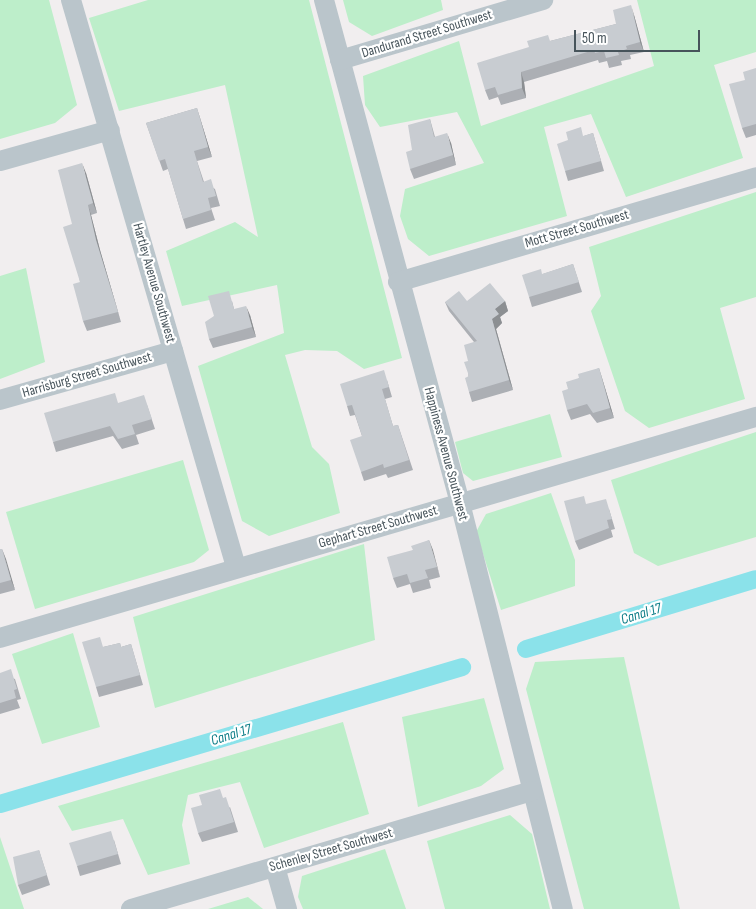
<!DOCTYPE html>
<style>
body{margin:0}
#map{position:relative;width:756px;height:909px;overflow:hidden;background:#f1eeef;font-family:"Sofia Sans Condensed",sans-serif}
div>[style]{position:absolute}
.green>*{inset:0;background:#bdeeca}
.canal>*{height:18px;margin:-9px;padding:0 9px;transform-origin:9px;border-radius:9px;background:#8be2ea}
.minor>*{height:20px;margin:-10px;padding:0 10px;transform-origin:10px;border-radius:10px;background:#bac5cb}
.wall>*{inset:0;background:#acafb4}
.shaded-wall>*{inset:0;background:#8c8f92}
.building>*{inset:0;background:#c8ccd1}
span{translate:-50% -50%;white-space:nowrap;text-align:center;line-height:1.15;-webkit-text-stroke:4.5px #fff;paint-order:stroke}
.street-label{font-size:14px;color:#47545b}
.water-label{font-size:15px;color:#0f7e88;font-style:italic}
.scale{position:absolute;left:574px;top:30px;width:126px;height:22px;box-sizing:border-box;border:2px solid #47545b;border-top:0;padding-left:6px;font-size:15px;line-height:18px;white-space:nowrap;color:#47545b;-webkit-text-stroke:4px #fff;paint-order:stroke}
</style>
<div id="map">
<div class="green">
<i style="clip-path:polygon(0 0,49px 0,77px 105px,55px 123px,0 139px)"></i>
<i style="clip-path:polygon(148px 0,309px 0,402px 358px,364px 369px,337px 351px,305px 350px,285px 355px,312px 447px,329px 464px,340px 513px,269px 536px,242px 521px,198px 366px,284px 333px,277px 285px,182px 306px,166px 251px,235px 222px,258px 237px,225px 85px,119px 111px,89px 18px)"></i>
<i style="clip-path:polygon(343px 0,441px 0,443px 10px,372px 36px,349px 22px)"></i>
<i style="clip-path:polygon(637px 0,756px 0,756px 52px,714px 65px,743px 158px,626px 197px,591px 114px,544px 127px,567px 216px,429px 256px,408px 239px,400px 216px,405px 189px,484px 163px,457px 112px,380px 127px,365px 105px,363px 76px,459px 41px,481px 126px,654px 66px)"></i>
<i style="clip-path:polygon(756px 192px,756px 297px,720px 308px,745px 399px,649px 428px,625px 411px,591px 311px,601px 296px,589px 247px)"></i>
<i style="clip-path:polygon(26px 268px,45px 362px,0 379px,0 276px)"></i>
<i style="clip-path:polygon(550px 414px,562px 457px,473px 481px,463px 473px,455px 442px)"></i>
<i style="clip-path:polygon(756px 432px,756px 537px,658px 566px,634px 553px,611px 480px)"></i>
<i style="clip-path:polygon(183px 460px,209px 550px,194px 562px,35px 609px,6px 512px)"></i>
<i style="clip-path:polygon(551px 493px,575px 560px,575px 586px,501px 610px,476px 532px,486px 514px)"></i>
<i style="clip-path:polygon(364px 544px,375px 640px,155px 708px,133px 617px)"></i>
<i style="clip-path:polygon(73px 633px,100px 727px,42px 744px,12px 654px)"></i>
<i style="clip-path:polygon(624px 657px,680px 909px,584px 909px,526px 689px,535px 662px)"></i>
<i style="clip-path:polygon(484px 698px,504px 769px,481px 786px,418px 807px,402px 717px)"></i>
<i style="clip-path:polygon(343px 722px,369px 814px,264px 848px,240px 782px,188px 795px,182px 825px,190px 864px,148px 875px,123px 819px,72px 831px,58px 806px)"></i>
<i style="clip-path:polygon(510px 815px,532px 834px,550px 909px,445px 909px,427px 841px)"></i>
<i style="clip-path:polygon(0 837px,24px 909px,0 909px)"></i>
<i style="clip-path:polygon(385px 849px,406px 909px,303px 909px,298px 897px,302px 876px)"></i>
<i style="clip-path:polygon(248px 897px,263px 909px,208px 909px)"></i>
</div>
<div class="canal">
<i style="left:526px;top:649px;width:240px;rotate:-16.9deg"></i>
<i style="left:0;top:804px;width:482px;rotate:-16.5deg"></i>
</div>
<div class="minor">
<i style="left:71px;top:0;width:591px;rotate:73.77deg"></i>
<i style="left:324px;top:0;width:521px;rotate:74.87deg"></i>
<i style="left:460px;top:503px;width:419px;rotate:75.8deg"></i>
<i style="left:340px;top:60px;width:212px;rotate:-16.5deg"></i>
<i style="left:0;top:161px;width:114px;rotate:-15.7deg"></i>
<i style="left:398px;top:282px;width:373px;rotate:-16.3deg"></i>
<i style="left:0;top:400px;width:180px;rotate:-15.8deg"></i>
<i style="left:0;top:638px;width:788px;rotate:-16.3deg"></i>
<i style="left:275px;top:867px;width:44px;rotate:74.1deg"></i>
<i style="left:131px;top:909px;width:418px;rotate:-16.4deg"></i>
</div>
<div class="wall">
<i style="clip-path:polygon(634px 15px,644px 52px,630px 55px,631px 59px,621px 61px,622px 65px,609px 68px,607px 61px,599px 63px,598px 60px,524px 82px,526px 98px,501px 105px,498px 97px,489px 100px,485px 90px,550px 41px,616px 24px)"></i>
<i style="clip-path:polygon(756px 69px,756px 135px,746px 138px,742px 128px,745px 80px)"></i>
<i style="clip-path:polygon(197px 108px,212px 157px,197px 161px,204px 182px,215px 189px,220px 206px,211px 208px,215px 220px,186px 229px,168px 169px,163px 171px,146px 123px)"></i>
<i style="clip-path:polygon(430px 119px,435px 137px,451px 143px,456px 165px,414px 179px,410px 169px,412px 150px)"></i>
<i style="clip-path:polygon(593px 133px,604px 171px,568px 181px,565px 171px,584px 136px)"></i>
<i style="clip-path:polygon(86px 173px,97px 213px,91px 215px,100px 250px,121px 322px,87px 331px,83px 321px,80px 282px,72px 224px)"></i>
<i style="clip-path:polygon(573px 264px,582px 292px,532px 307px,529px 297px,543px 274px)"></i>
<i style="clip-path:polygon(232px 301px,234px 309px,250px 315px,256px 337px,213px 348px,209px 339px,214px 316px)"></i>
<i style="clip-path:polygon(505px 301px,508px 311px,500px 317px,502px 323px,496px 329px,513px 390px,472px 402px,469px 392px,468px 361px,474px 342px,449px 311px,445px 302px)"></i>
<i style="clip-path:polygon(599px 368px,614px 418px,597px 423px,590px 414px,571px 420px,567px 410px,568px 389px,579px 378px)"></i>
<i style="clip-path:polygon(387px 380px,392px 397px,385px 399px,393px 426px,398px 425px,413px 470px,388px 478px,386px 474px,364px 481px,361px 472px,362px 436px,355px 415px,350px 416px,347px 406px)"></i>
<i style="clip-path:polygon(118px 403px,147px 405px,155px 429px,136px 435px,139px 444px,122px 449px,113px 436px,56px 452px,53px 442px)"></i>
<i style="clip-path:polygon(587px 504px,609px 509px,615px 529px,611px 530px,613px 537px,579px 550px,575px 541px)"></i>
<i style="clip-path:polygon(429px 540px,440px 577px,429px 580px,431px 588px,413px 593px,410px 584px,397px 588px,393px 578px,413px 550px)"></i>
<i style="clip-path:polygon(0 549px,2px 549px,15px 590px,0 594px)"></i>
<i style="clip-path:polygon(120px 643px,121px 647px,131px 644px,143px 685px,99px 697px,96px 687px,103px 647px)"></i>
<i style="clip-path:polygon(0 673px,15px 679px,21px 699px,17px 700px,20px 708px,0 714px)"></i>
<i style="clip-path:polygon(230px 807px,238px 832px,202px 842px,198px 833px)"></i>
<i style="clip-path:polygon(114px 840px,121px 864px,80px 876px,77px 866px)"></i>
<i style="clip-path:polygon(39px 850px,50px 885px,22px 895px,18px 885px)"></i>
</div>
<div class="shaded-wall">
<i style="clip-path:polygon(631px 5px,634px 15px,644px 52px,640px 42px)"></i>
<i style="clip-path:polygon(521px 72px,524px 82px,526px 98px,522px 88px)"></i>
<i style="clip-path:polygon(197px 108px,200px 118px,212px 157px,208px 147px)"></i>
<i style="clip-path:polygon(447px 133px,451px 143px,456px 165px,453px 155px)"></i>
<i style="clip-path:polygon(82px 163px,86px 173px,97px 213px,93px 203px)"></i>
<i style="clip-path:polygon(88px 205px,91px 215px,100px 250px,121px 322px,96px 240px)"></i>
<i style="clip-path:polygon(505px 301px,508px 311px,500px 317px,502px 323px,496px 329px,513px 390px,509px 380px,492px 319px,495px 309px)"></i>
<i style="clip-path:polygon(246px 306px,250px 315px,256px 337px,252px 327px)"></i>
<i style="clip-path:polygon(599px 368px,614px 418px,610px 408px)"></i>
<i style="clip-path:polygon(429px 540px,433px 550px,440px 577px,437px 567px)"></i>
<i style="clip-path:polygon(2px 549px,6px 559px,15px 590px,11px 580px)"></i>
</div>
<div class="building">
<i style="clip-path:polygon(631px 5px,640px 42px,626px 46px,627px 49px,618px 52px,619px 55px,606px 58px,604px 51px,595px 53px,594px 50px,521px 72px,522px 88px,498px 95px,495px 87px,485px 90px,477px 63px,529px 47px,527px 41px,548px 35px,550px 41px,616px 24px,613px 10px)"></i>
<i style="clip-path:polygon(756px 68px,756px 124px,742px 128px,729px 84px,745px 80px,743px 72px)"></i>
<i style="clip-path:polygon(197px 108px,208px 147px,194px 151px,203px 182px,211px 179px,216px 196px,208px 198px,211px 210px,183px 219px,165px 159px,159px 161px,146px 123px)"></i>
<i style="clip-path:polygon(430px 119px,434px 137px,447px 133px,453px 155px,410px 169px,406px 152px,412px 150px,408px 125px)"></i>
<i style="clip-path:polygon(581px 127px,583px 136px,593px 133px,601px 161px,565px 171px,557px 144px,568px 140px,566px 132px)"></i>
<i style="clip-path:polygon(82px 163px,93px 203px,88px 205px,96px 240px,118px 312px,83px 321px,73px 284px,80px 282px,63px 227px,72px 224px,58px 170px)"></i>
<i style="clip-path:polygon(573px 264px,579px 282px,529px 297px,522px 275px,541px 269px,542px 274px)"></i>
<i style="clip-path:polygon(490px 283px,505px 301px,495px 309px,499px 314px,492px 319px,509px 380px,469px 392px,465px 378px,469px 376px,464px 362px,468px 361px,464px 345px,477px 341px,445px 302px,459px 291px,467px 301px)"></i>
<i style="clip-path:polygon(229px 291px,234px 309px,246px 306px,252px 327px,209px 339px,205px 322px,214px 316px,208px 296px)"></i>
<i style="clip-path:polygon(599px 368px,610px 408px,593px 413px,587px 404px,567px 410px,562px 391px,568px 389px,566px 382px,579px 378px,578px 374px)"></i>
<i style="clip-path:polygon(384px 370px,389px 387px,382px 389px,393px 426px,398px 425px,409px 460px,384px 468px,383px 464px,361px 472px,350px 440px,362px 436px,352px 405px,347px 406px,340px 384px)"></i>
<i style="clip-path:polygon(115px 393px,118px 403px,144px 395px,152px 419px,132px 425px,135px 434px,118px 439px,110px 426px,53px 442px,44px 413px)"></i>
<i style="clip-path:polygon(584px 496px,586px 504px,606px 499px,612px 519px,607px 520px,609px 528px,575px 541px,564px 501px)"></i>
<i style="clip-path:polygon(429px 540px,437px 567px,425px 570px,428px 578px,410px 583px,407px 574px,393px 578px,387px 557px,413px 550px,411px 546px)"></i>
<i style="clip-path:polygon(0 549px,2px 549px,11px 580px,0 583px)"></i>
<i style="clip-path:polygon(100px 637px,103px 647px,120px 643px,121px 647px,131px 644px,140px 675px,96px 687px,82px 642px)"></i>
<i style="clip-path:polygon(11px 669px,17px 689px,14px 690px,16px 698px,0 703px,0 673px)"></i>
<i style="clip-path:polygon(220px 789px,223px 798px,226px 797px,234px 822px,198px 833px,191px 808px,202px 805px,199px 795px)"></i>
<i style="clip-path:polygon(111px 831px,118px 854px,77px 866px,69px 843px)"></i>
<i style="clip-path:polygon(39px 850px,47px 875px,18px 885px,13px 857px)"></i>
</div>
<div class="street-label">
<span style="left:427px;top:34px;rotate:-17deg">Dandurand Street Southwest</span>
<span style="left:577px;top:229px;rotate:-16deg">Mott Street Southwest</span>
<span style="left:154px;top:283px;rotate:74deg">Hartley Avenue Southwest</span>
<span style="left:87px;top:375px;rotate:-16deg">Harrisburg Street Southwest</span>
<span style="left:446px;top:454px;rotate:75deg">Happiness Avenue Southwest</span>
<span style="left:378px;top:527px;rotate:-16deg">Gephart Street Southwest</span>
<span style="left:331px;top:850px;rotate:-16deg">Schenley Street Southwest</span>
</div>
<div class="water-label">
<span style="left:641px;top:614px;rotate:-17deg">Canal 17</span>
<span style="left:231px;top:735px;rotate:-17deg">Canal 17</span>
</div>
<div class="scale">50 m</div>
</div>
